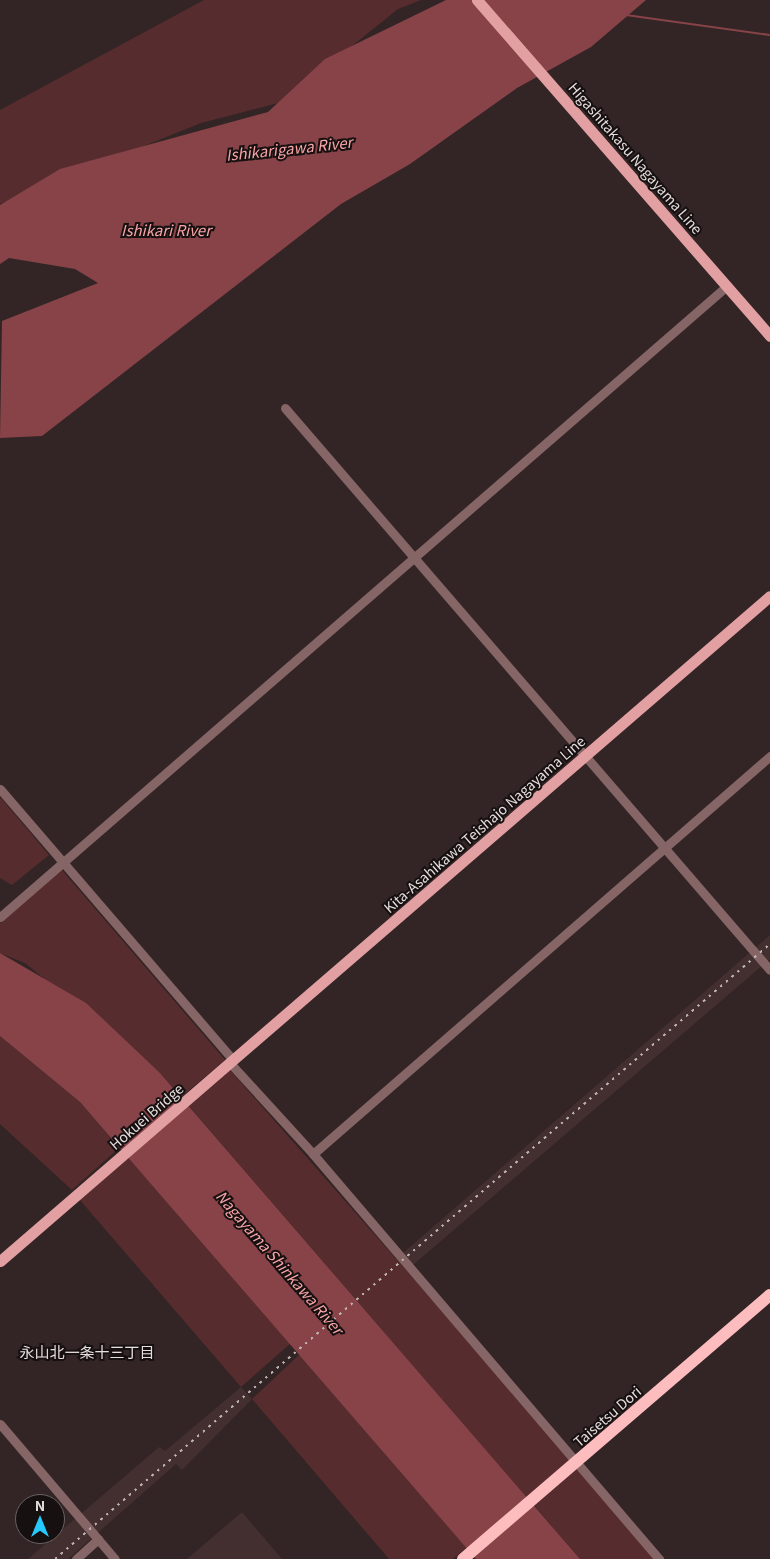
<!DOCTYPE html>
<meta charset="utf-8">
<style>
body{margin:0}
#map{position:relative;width:770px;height:1559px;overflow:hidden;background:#332525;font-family:Georgia,"Noto Sans JP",serif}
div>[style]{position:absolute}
.built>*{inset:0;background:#432f30}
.green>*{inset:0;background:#572c2e}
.water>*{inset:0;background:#874348}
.stream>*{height:2px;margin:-1px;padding:0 1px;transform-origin:1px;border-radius:1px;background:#874348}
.minor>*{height:9px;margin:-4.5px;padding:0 4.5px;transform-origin:4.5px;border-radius:4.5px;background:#866566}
.major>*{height:11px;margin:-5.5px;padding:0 5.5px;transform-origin:5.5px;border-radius:5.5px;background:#e3a0a2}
.highway>*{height:12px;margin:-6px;padding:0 6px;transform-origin:6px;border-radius:6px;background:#fdbdbf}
.rail>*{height:2px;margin-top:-1px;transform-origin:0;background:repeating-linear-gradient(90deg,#beb4b4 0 2.5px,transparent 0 7.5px)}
span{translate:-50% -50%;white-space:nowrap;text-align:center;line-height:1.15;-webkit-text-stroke:4px #161010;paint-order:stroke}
.street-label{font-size:14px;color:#e6dddd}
.water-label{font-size:15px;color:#f7a4a7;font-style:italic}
.neighbourhood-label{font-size:15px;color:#e6dddd}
.north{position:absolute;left:15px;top:1494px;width:50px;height:50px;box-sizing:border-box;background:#161010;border:1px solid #696262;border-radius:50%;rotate:0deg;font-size:14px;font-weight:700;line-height:20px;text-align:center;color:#e6dddd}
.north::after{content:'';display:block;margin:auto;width:18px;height:22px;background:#26c9fe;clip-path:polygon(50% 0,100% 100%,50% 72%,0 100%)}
</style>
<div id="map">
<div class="built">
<i style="clip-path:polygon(770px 935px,770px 959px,413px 1265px,403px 1253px)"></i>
<i style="clip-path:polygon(241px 1387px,252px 1399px,182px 1470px,176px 1464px,68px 1559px,28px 1559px,159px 1447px,165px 1451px)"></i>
<i style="clip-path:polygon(242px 1512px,282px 1559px,187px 1559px)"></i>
</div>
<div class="green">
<i style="clip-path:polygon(204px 0,421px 0,398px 9px,282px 102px,201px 123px,0 204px,0 110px)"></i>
<i style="clip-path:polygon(0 797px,49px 855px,12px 885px,0 878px)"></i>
<i style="clip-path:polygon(61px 869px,225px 1060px,181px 1097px,160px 1073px,25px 963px,0 953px,0 923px)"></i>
<i style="clip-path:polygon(0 1036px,80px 1102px,120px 1147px,72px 1190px,0 1124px)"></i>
<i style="clip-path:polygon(229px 1069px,573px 1460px,526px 1497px,188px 1105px)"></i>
<i style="clip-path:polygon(129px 1157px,291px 1343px,241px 1387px,79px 1199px)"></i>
<i style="clip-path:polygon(300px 1354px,467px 1547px,453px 1559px,389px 1559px,252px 1399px)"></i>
<i style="clip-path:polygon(579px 1467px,659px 1559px,580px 1559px,533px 1504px)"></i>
</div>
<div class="water">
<i style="clip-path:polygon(446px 0,646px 0,591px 47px,517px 88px,410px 164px,341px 204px,42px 436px,0 438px,2px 321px,98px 283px,75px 269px,9px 258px,0 264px,0 205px,60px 169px,268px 112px,325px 59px)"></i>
<i style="clip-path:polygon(0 953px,86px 1003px,160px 1073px,580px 1559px,476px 1559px,80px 1102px,0 1036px)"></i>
</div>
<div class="stream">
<i style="left:626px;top:15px;width:145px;rotate:7.9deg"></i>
</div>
<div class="minor">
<i style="left:285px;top:408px;width:742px;rotate:49.21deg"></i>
<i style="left:0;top:789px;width:357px;rotate:49.3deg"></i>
<i style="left:0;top:917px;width:963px;rotate:-40.96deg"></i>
<i style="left:230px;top:1063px;width:123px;rotate:47.6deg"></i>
<i style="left:313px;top:1154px;width:533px;rotate:49.49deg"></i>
<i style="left:313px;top:1154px;width:606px;rotate:-41.05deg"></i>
<i style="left:0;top:1424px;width:177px;rotate:49.6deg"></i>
<i style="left:76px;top:1559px;width:30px;rotate:-42deg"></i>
</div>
<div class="major">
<i style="left:477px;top:0;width:446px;rotate:48.9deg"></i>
<i style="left:0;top:1261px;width:1017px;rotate:-40.82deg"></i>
</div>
<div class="highway">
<i style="left:463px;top:1559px;width:405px;rotate:-40.7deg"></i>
</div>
<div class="rail">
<i style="left:55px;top:1559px;width:943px;rotate:-40.7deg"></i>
</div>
<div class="street-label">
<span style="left:636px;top:158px;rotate:49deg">Higashitakasu Nagayama Line</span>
<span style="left:484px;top:824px;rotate:-41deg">Kita-Asahikawa Teishajo Nagayama Line</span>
<span style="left:146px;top:1116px;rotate:-41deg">Hokuei Bridge</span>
<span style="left:607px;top:1416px;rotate:-41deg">Taisetsu Dori</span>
</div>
<div class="water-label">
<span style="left:289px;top:148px;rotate:-6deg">Ishikarigawa River</span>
<span style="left:166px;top:230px">Ishikari River</span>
<span style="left:280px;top:1262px;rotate:49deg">Nagayama Shinkawa River</span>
</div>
<div class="neighbourhood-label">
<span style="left:87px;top:1352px">永山北一条十三丁目</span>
</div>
<div class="north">N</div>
</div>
